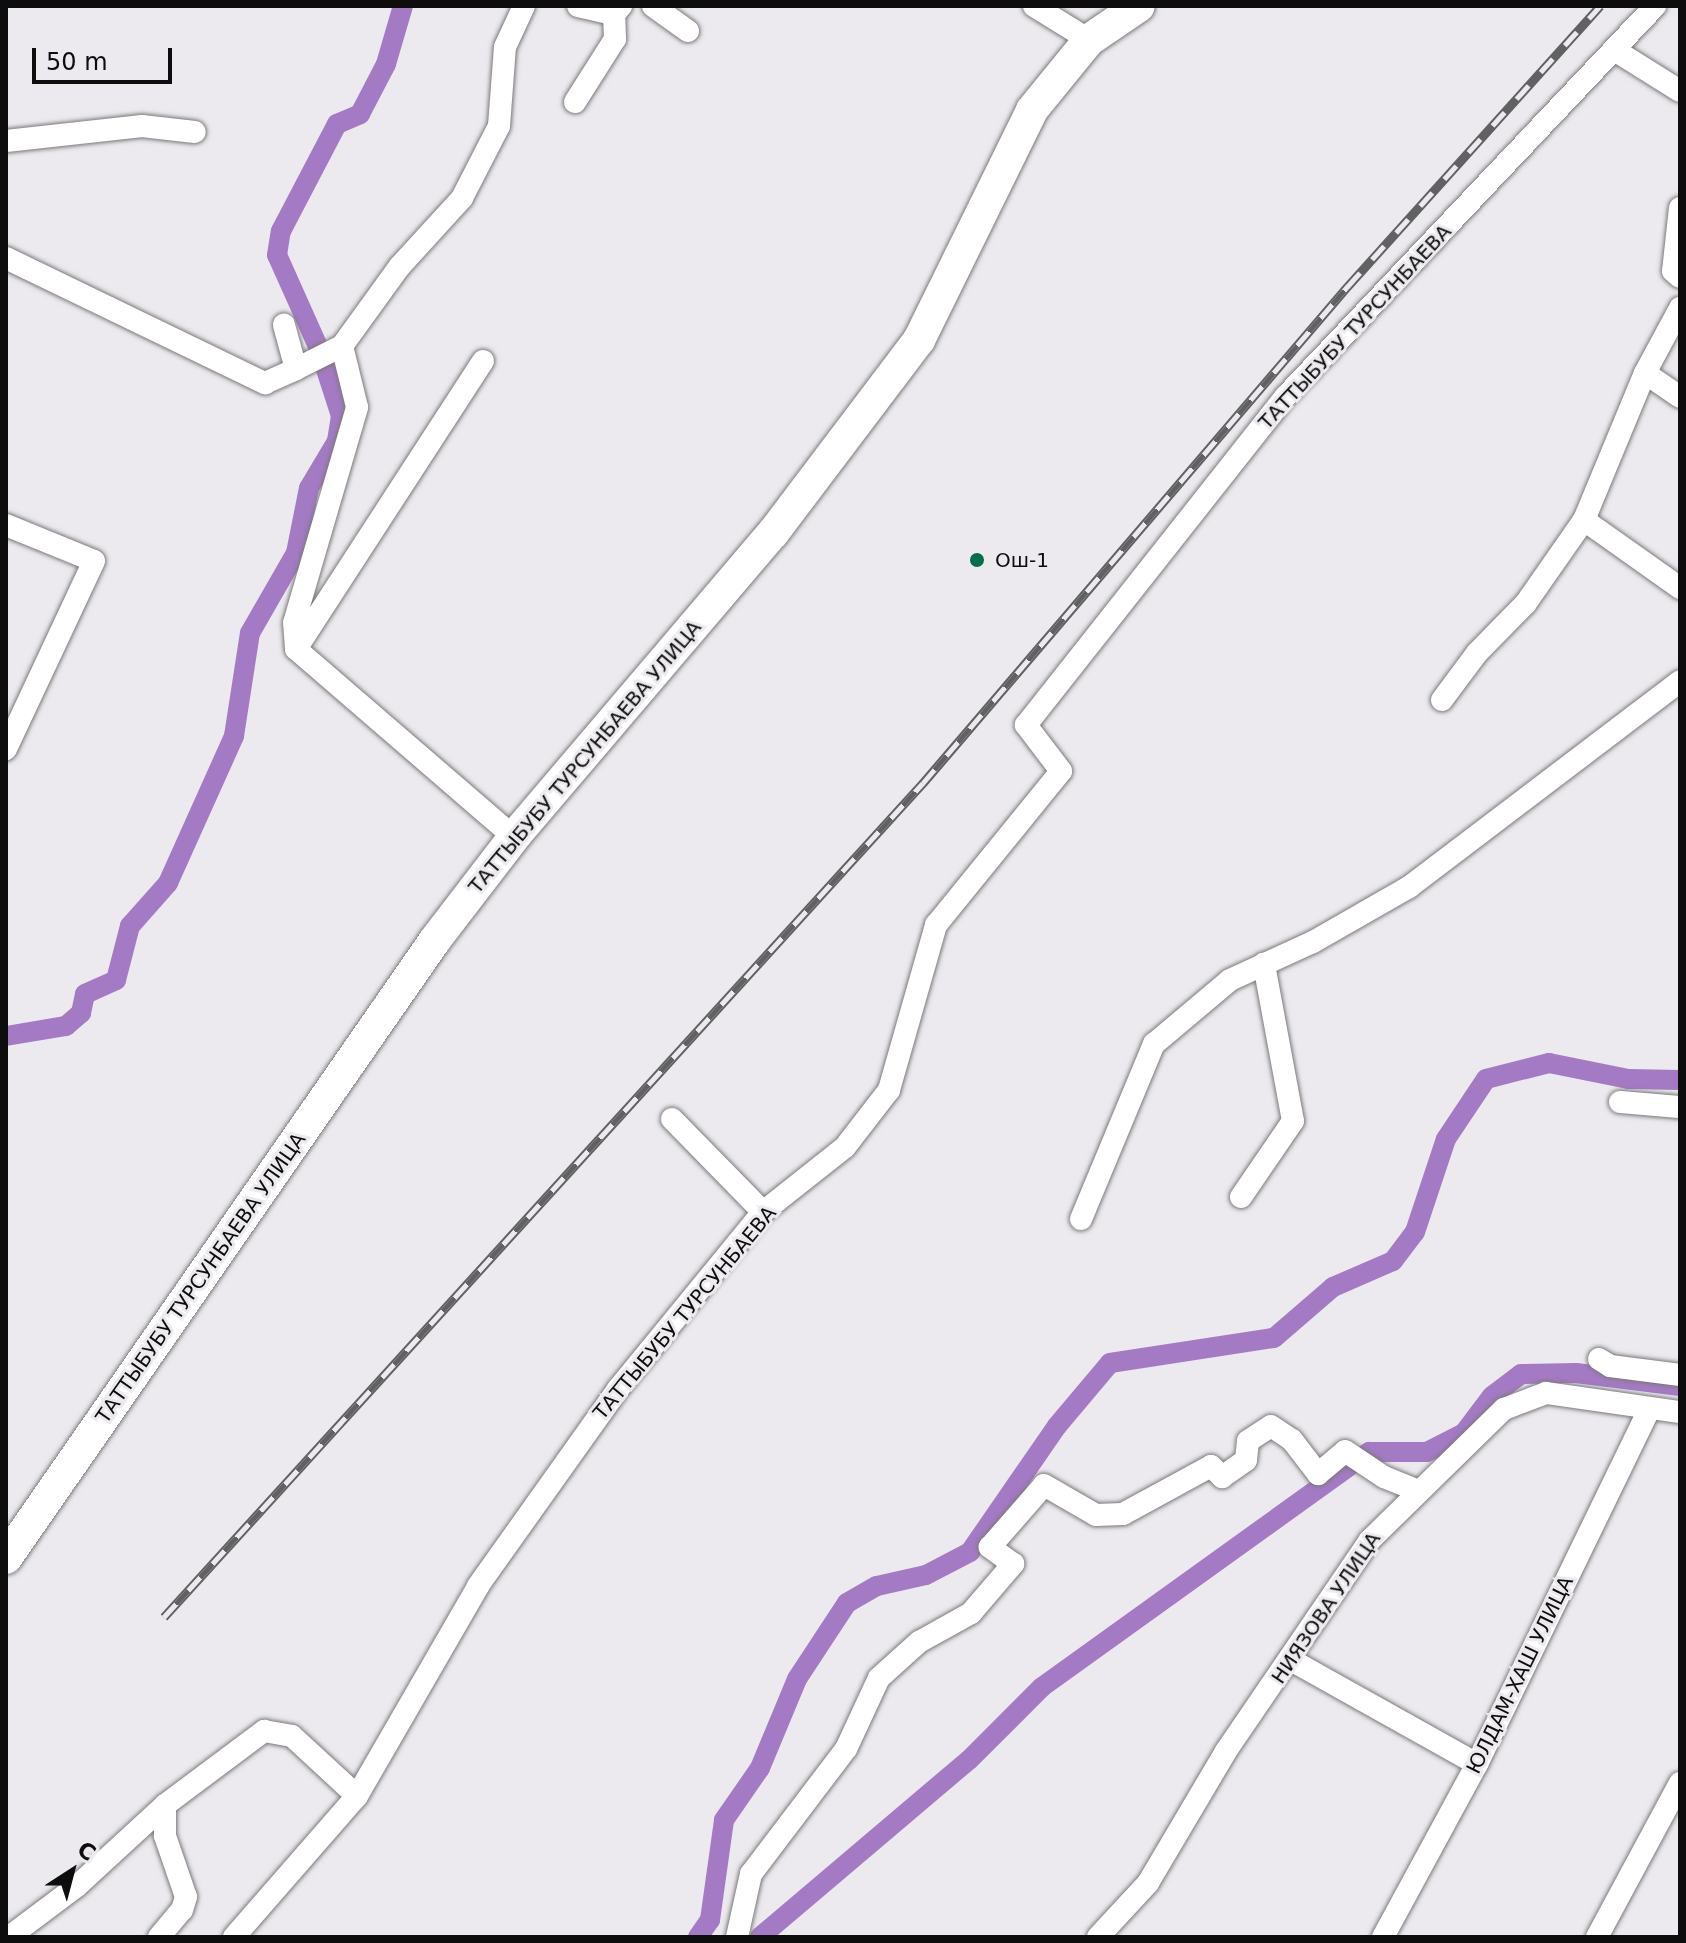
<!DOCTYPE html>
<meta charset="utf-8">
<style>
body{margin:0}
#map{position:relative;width:1686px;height:1943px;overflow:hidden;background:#eceaee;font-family:"DejaVu Sans",sans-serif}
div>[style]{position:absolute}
.canal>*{height:20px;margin:-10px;padding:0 10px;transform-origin:10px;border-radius:10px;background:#a57ac5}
.roads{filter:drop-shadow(0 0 2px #7b797c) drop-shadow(0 0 2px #7b797c)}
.street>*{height:22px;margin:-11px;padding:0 11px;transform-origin:11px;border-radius:11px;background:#fff}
.secondary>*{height:32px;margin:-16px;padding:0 16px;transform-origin:16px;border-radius:16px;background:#fff}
.rail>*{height:9px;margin-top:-4.5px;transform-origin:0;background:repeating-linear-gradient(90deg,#eceaee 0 18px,#616062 0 36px);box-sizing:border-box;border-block:2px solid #616062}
.dots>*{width:22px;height:22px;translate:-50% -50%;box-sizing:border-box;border:4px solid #eceaee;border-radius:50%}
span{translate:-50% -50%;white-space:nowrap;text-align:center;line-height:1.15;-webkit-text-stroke:6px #eceaee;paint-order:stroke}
.street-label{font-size:20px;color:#0d0d0e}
.poi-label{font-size:20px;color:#0d0d0e}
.left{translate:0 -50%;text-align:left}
.frame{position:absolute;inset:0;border:8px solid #0d0d0e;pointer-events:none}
.north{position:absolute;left:32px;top:1831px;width:80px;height:80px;-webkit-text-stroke:6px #eceaee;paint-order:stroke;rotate:36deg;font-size:22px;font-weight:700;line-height:32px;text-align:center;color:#0d0d0e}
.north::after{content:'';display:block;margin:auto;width:28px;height:36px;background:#0d0d0e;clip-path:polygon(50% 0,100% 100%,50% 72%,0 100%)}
.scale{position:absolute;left:32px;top:48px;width:140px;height:36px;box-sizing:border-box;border:4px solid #0d0d0e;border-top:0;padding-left:10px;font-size:24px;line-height:28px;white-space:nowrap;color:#0d0d0e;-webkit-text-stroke:6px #eceaee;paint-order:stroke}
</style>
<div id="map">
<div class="canal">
<i style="left:6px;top:1036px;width:61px;rotate:-9.5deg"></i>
<i style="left:66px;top:1026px;width:20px;rotate:-41deg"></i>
<i style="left:81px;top:1013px;width:19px;rotate:-78deg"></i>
<i style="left:85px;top:994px;width:34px;rotate:-24deg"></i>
<i style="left:116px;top:980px;width:56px;rotate:-75.5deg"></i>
<i style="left:130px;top:926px;width:57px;rotate:-48.5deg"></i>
<i style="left:168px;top:883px;width:161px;rotate:-65.8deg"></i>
<i style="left:234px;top:736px;width:104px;rotate:-81.2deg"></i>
<i style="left:250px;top:633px;width:92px;rotate:-60.1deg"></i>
<i style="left:296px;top:553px;width:66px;rotate:-78.7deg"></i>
<i style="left:309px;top:488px;width:55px;rotate:-59.2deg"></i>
<i style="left:337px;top:441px;width:25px;rotate:-81deg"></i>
<i style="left:341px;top:416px;width:68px;rotate:-107.9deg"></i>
<i style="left:320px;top:351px;width:105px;rotate:-114.1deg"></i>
<i style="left:277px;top:255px;width:24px;rotate:-81deg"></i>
<i style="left:281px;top:231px;width:121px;rotate:-62.4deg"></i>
<i style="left:337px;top:124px;width:25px;rotate:-23deg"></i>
<i style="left:360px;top:114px;width:56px;rotate:-62.5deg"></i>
<i style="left:386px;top:64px;width:60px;rotate:-73.7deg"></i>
<i style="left:698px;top:1937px;width:21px;rotate:-55deg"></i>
<i style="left:710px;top:1920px;width:101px;rotate:-82deg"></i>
<i style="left:724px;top:1820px;width:63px;rotate:-55.3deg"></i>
<i style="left:760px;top:1768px;width:96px;rotate:-67.4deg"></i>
<i style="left:797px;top:1679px;width:91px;rotate:-56.7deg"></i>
<i style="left:847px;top:1603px;width:34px;rotate:-30deg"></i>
<i style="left:877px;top:1586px;width:50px;rotate:-12.7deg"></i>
<i style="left:926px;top:1575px;width:50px;rotate:-27.6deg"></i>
<i style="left:970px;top:1552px;width:153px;rotate:-55.4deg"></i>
<i style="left:1057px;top:1426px;width:82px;rotate:-49.9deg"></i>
<i style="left:1110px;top:1363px;width:166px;rotate:-8.7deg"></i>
<i style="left:1274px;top:1338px;width:78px;rotate:-40.8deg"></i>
<i style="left:1333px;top:1287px;width:65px;rotate:-23.4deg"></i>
<i style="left:1393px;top:1261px;width:36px;rotate:-53deg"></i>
<i style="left:1415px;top:1232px;width:98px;rotate:-71.6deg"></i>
<i style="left:1446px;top:1139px;width:72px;rotate:-56.3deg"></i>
<i style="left:1486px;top:1079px;width:65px;rotate:-14.3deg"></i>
<i style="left:1549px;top:1063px;width:81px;rotate:11.4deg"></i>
<i style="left:1628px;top:1079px;width:52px;rotate:1.1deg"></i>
<i style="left:760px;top:1937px;width:274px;rotate:-40.3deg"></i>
<i style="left:969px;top:1760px;width:103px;rotate:-45deg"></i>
<i style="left:1042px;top:1687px;width:403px;rotate:-35.7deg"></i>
<i style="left:1369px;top:1452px;width:58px"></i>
<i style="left:1427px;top:1452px;width:42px;rotate:-27.2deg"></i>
<i style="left:1464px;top:1433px;width:46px;rotate:-52.9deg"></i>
<i style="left:1492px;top:1396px;width:36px;rotate:-37deg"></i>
<i style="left:1521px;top:1374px;width:55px;rotate:-1deg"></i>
<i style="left:1576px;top:1373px;width:105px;rotate:7.1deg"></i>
</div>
<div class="roads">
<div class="street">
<i style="left:578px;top:6px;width:37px;rotate:13deg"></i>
<i style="left:614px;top:14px;width:11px;rotate:-49deg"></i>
<i style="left:653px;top:6px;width:43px;rotate:35.5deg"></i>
<i style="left:1034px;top:6px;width:65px;rotate:31.7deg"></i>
<i style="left:1616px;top:51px;width:75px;rotate:32deg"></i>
<i style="left:575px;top:102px;width:75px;rotate:-57.6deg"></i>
<i style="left:615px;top:39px;width:25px;rotate:-92deg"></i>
<i style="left:6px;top:141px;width:137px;rotate:-6.3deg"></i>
<i style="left:142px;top:126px;width:53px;rotate:6.5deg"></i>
<i style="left:1680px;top:208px;width:63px;rotate:96.3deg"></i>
<i style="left:1673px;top:271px;width:9px;rotate:41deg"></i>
<i style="left:6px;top:258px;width:288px;rotate:25.8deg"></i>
<i style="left:265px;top:383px;width:34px;rotate:-24deg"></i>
<i style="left:296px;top:369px;width:46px;rotate:-105.3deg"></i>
<i style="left:483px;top:361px;width:343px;rotate:123deg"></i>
<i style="left:296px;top:649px;width:288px;rotate:40.8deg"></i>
<i style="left:296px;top:369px;width:51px;rotate:-26.6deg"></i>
<i style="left:342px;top:346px;width:99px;rotate:-54.1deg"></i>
<i style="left:400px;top:266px;width:92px;rotate:-47.6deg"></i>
<i style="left:462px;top:198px;width:81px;rotate:-62.8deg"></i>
<i style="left:499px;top:126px;width:79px;rotate:-85.7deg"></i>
<i style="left:505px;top:47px;width:45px;rotate:-65.1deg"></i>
<i style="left:1645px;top:373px;width:42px;rotate:34.4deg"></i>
<i style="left:1584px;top:520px;width:118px;rotate:35.3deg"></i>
<i style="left:6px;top:525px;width:95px;rotate:22.2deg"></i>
<i style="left:94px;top:561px;width:208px;rotate:115.1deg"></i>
<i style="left:296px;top:649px;width:26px;rotate:-94deg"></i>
<i style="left:294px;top:623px;width:225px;rotate:-73.7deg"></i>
<i style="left:357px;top:407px;width:63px;rotate:-103.8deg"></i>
<i style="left:1442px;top:700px;width:59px;rotate:-53.3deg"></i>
<i style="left:1477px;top:653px;width:70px;rotate:-45.6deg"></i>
<i style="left:1526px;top:603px;width:101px;rotate:-55.1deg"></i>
<i style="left:1584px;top:520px;width:159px;rotate:-67.5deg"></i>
<i style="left:1645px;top:373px;width:74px;rotate:-61.7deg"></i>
<i style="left:1620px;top:1102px;width:60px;rotate:4.8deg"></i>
<i style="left:672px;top:1119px;width:130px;rotate:45.6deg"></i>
<i style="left:1241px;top:1197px;width:92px;rotate:-55.6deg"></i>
<i style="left:1293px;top:1121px;width:160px;rotate:-100.5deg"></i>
<i style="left:1081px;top:1219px;width:190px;rotate:-67.4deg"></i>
<i style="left:1154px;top:1044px;width:99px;rotate:-40.1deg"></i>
<i style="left:1230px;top:980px;width:91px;rotate:-24.6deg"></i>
<i style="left:1313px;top:942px;width:111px;rotate:-29.8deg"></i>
<i style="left:1409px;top:887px;width:340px;rotate:-37.2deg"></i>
<i style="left:1599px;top:1359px;width:13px;rotate:32deg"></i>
<i style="left:1610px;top:1366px;width:71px;rotate:7.3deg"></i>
<i style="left:1291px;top:1660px;width:213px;rotate:29.2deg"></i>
<i style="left:9px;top:1937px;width:85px;rotate:-36.9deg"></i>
<i style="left:77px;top:1886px;width:120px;rotate:-42.6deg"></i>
<i style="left:165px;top:1805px;width:124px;rotate:-36.8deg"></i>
<i style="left:264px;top:1731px;width:28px;rotate:10deg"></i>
<i style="left:292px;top:1736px;width:88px;rotate:42.7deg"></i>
<i style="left:159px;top:1937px;width:35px;rotate:-50deg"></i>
<i style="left:182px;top:1910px;width:14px;rotate:-73deg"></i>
<i style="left:186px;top:1897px;width:65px;rotate:-109deg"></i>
<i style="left:165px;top:1836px;width:31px;rotate:-90deg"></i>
<i style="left:234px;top:1937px;width:187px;rotate:-48.9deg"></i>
<i style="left:357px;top:1796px;width:242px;rotate:-60deg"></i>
<i style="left:478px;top:1586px;width:242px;rotate:-54.6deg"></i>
<i style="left:618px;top:1389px;width:229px;rotate:-50.7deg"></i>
<i style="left:763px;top:1212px;width:105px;rotate:-38.4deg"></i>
<i style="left:845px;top:1147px;width:72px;rotate:-52.3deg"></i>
<i style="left:889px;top:1090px;width:172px;rotate:-74.1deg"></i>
<i style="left:936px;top:925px;width:198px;rotate:-50.9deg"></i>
<i style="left:1061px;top:771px;width:58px;rotate:-127.3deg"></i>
<i style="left:1026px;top:725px;width:419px;rotate:-51.7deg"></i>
<i style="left:1286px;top:396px;width:537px;rotate:-46.58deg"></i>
<i style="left:737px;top:1937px;width:65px;rotate:-77.5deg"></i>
<i style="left:751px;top:1874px;width:157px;rotate:-52.8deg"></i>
<i style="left:846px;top:1749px;width:78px;rotate:-65.1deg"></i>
<i style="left:879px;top:1678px;width:54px;rotate:-42deg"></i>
<i style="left:919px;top:1642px;width:60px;rotate:-29.1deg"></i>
<i style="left:971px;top:1613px;width:65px;rotate:-49.4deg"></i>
<i style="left:1013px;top:1564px;width:29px;rotate:-144deg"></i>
<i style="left:990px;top:1547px;width:82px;rotate:-48.9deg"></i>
<i style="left:1044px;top:1485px;width:60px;rotate:30deg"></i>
<i style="left:1096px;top:1515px;width:27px;rotate:-2deg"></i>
<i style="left:1123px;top:1514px;width:100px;rotate:-28.6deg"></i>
<i style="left:1211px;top:1466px;width:16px;rotate:45deg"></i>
<i style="left:1222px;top:1477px;width:29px;rotate:-35deg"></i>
<i style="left:1246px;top:1460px;width:19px;rotate:-84deg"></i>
<i style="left:1248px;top:1441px;width:27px;rotate:-33deg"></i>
<i style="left:1271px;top:1426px;width:25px;rotate:34deg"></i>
<i style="left:1292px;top:1440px;width:43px;rotate:52.6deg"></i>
<i style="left:1318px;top:1474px;width:35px;rotate:-40deg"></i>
<i style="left:1345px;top:1451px;width:47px;rotate:33.7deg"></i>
<i style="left:1384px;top:1477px;width:35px;rotate:22deg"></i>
<i style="left:1098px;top:1937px;width:74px;rotate:-47.2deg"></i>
<i style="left:1148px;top:1883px;width:153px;rotate:-59.4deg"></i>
<i style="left:1226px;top:1751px;width:254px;rotate:-55.7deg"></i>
<i style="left:1369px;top:1541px;width:189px;rotate:-44.4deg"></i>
<i style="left:1504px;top:1409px;width:45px;rotate:-20.9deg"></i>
<i style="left:1546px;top:1393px;width:135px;rotate:8.1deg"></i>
<i style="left:1383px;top:1937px;width:197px;rotate:-61.5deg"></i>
<i style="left:1477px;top:1764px;width:394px;rotate:-64.1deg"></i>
<i style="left:1597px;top:1937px;width:175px;rotate:-61.7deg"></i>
</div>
<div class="secondary">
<i style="left:6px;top:1558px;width:752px;rotate:-55.23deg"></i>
<i style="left:435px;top:940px;width:130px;rotate:-52.5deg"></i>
<i style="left:514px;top:837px;width:399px;rotate:-49.6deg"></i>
<i style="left:773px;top:533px;width:242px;rotate:-52.9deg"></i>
<i style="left:919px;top:340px;width:256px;rotate:-63.8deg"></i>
<i style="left:1032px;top:110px;width:90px;rotate:-50.8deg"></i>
<i style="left:1089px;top:40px;width:60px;rotate:-34.2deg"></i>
</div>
</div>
<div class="rail">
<i style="left:164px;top:1617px;width:1128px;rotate:-47.7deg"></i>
<i style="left:923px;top:783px;width:654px;rotate:-49.47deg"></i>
<i style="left:1348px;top:286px;width:377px;rotate:-48deg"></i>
</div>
<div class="dots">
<i style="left:977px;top:560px;background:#006e46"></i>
</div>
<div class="street-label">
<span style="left:1355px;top:327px;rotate:-47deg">ТАТТЫБУБУ ТУРСУНБАЕВА</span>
<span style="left:585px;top:757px;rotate:-50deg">ТАТТЫБУБУ ТУРСУНБАЕВА УЛИЦА</span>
<span style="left:201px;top:1278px;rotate:-55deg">ТАТТЫБУБУ ТУРСУНБАЕВА УЛИЦА</span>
<span style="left:685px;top:1313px;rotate:-50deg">ТАТТЫБУБУ ТУРСУНБАЕВА</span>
<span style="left:1326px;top:1608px;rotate:-56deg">НИЯЗОВА УЛИЦА</span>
<span style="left:1520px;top:1675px;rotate:-64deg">ЮЛДАМ-ХАШ УЛИЦА</span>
</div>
<div class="poi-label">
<span class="left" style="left:995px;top:560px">Ош-1</span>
</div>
<div class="frame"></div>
<div class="north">С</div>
<div class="scale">50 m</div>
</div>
